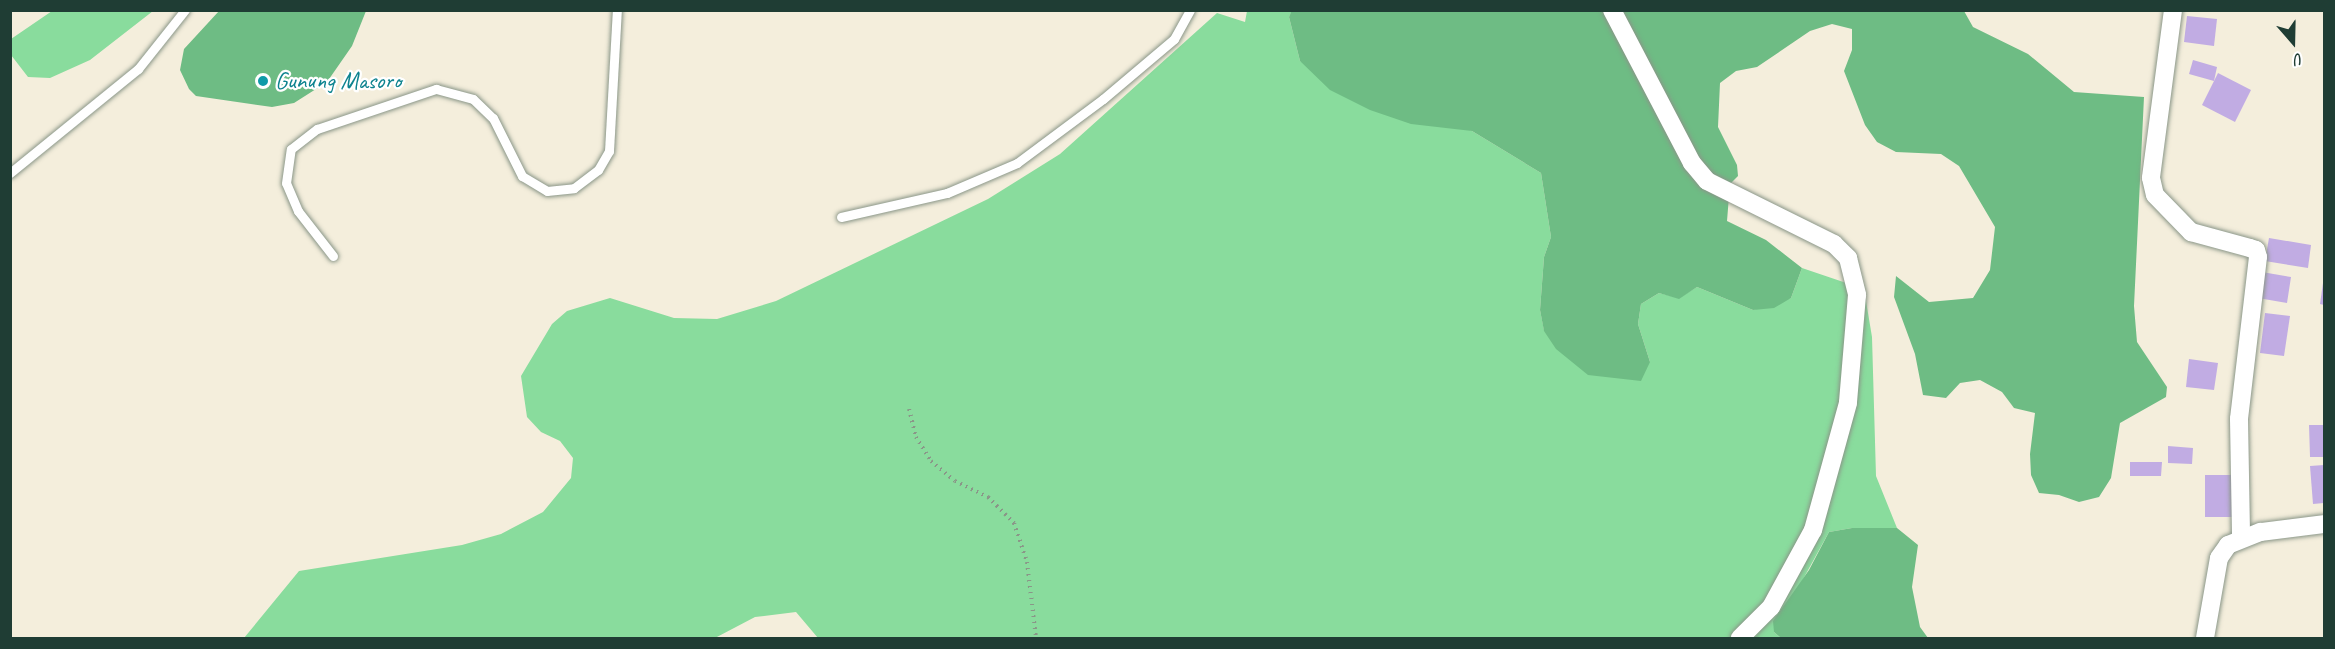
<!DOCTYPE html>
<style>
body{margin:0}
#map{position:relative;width:2335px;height:649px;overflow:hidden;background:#f4eedc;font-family:Caveat,sans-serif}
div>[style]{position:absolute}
.green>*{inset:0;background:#89dc9d}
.forest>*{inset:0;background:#6ebc84}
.building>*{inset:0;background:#c1ace3}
.path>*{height:4px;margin-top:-2px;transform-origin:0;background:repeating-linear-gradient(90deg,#8a9688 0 1.5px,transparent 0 6px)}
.roads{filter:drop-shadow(0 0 2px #8a9688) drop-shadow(0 0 2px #8a9688)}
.service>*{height:9px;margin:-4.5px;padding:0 4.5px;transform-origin:4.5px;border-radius:4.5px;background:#fff}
.minor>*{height:18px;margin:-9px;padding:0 9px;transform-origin:9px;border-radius:9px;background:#fff}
.dots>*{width:16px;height:16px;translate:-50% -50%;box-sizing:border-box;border:3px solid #fff;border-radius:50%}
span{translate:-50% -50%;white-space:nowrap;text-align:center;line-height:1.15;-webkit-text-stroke:4.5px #fff;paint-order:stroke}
.culture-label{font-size:24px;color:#0d838f}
.left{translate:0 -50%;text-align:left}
.frame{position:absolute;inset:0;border:12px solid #1f3d34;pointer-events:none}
.north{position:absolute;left:2263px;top:12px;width:60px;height:60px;-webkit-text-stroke:4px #fff;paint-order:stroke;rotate:160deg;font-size:16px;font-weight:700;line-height:24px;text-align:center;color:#1f3d34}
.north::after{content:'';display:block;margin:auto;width:21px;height:27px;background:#1f3d34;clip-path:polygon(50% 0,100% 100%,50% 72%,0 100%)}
</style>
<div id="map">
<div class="green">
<i style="clip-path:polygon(52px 11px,52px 10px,153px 11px,90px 60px,50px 78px,28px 77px,11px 55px,11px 39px)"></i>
<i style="clip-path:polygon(1247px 11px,1292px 11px,1289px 17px,1300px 61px,1472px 131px,1541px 173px,1551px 237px,1544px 257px,1540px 310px,1544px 330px,1650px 362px,1638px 324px,1641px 304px,1659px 293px,1679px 298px,1697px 287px,1753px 310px,1791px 298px,1802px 268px,1864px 289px,1872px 337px,1876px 476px,1897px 528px,1852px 528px,1829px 532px,1774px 632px,1781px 638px,818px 638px,796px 612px,755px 617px,715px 638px,244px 638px,299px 571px,462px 545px,501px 534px,543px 512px,571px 478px,573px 458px,560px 441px,541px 432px,527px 417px,521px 376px,552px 324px,567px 311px,610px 298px,674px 318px,717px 319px,776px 301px,988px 199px,1060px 154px,1217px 13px,1245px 22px)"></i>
</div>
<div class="forest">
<i style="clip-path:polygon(1292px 10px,1964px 11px,1973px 27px,2028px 54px,2074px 92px,2144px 97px,2134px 306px,2137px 342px,2167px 387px,2166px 397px,2120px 423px,2111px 478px,2099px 497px,2079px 502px,2059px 495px,2039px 493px,2031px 475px,2030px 454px,2035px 413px,2014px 408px,2002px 392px,1980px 380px,1960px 383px,1946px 398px,1923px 395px,1915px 354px,1894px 297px,1896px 276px,1929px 302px,1973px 298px,1990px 270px,1995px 227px,1959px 166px,1941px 154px,1896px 152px,1877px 142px,1865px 125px,1844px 71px,1852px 50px,1852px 29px,1832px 24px,1810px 31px,1757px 67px,1736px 71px,1720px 83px,1718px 127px,1737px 165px,1738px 176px,1730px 184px,1727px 221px,1766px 240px,1802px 268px,1791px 298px,1774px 308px,1753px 310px,1697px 287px,1679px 299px,1659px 293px,1641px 304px,1638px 324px,1650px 362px,1641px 381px,1588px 375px,1556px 349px,1544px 331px,1540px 310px,1544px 257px,1551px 237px,1541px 173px,1472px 131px,1411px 124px,1370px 110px,1330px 90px,1300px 61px,1289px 17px)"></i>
<i style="clip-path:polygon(219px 11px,219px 10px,366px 11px,352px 46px,327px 82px,294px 103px,272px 107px,196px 96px,189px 89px,180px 70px,184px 49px)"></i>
<i style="clip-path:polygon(1852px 528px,1897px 528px,1918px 545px,1912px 587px,1920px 627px,1928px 638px,1781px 638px,1774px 632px,1773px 621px,1809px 570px,1829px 532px)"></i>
</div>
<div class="building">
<i style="clip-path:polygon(2187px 16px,2217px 19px,2214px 46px,2184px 42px)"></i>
<i style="clip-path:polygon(2193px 60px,2217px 67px,2214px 81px,2189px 74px)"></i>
<i style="clip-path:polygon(2218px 73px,2251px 90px,2235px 122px,2202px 105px)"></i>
<i style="clip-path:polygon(2269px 238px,2311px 245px,2308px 268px,2265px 261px)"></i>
<i style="clip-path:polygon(2262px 272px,2291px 277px,2287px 303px,2258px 298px)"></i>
<i style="clip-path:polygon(2323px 283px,2324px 283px,2324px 305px,2320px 304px)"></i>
<i style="clip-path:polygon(2265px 313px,2290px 316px,2284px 356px,2260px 353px)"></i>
<i style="clip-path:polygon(2189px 359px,2218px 363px,2214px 390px,2186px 387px)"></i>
<i style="clip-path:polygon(2309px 425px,2324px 425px,2324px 457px,2310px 457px)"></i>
<i style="clip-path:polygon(2168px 446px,2193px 448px,2192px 464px,2168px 463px)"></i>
<i style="clip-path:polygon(2130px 462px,2162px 462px,2161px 476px,2130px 476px)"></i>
<i style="clip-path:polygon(2324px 465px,2324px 503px,2313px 504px,2310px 466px)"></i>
<i style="clip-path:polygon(2205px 475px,2237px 475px,2237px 517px,2205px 517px)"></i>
</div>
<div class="path">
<i style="left:909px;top:409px;width:29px;rotate:76deg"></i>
<i style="left:916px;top:437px;width:28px;rotate:58deg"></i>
<i style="left:931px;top:461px;width:31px;rotate:40deg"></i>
<i style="left:955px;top:481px;width:37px;rotate:26deg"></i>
<i style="left:988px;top:497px;width:37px;rotate:45deg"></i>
<i style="left:1014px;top:523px;width:41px;rotate:71.6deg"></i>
<i style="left:1027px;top:562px;width:77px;rotate:83.2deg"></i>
</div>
<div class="roads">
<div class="service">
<i style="left:10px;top:173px;width:165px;rotate:-39.1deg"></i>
<i style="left:138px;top:69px;width:75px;rotate:-51.5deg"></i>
<i style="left:841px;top:217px;width:109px;rotate:-12.8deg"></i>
<i style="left:947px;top:193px;width:76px;rotate:-23.2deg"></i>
<i style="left:1017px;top:163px;width:107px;rotate:-36.7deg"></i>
<i style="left:1103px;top:99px;width:93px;rotate:-40.2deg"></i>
<i style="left:1174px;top:39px;width:33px;rotate:-61deg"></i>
<i style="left:333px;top:256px;width:57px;rotate:-127.9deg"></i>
<i style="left:298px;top:211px;width:30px;rotate:-113deg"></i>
<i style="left:286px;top:183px;width:34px;rotate:-82deg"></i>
<i style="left:291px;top:149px;width:33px;rotate:-38deg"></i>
<i style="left:317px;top:129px;width:126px;rotate:-18.6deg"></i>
<i style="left:436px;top:89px;width:38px;rotate:15deg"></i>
<i style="left:473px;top:99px;width:28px;rotate:44deg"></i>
<i style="left:493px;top:118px;width:65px;rotate:63.4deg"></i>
<i style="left:522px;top:176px;width:29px;rotate:31deg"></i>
<i style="left:547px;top:191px;width:27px;rotate:-6deg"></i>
<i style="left:574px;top:188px;width:30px;rotate:-37deg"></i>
<i style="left:598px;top:170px;width:22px;rotate:-60deg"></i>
<i style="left:609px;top:151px;width:141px;rotate:-86.8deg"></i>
</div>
<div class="minor">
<i style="left:1612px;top:10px;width:173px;rotate:62.4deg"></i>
<i style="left:1692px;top:163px;width:23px;rotate:50deg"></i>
<i style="left:1707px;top:181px;width:142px;rotate:26.4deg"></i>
<i style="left:1834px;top:244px;width:20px;rotate:45deg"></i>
<i style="left:1848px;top:258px;width:38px;rotate:76deg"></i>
<i style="left:1857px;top:295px;width:108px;rotate:94.8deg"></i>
<i style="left:1848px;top:403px;width:132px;rotate:105.4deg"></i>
<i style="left:1813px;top:530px;width:88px;rotate:118.6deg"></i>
<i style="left:1771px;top:607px;width:44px;rotate:135deg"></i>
<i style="left:2173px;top:10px;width:169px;rotate:97.5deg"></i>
<i style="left:2151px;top:178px;width:17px;rotate:77deg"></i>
<i style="left:2155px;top:195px;width:52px;rotate:45.8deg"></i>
<i style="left:2191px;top:232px;width:61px;rotate:15.2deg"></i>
<i style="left:2250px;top:248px;width:6px;rotate:18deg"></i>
<i style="left:2256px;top:250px;width:7px;rotate:74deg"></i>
<i style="left:2258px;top:257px;width:163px;rotate:96.7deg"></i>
<i style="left:2239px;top:419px;width:119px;rotate:89deg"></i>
<i style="left:2205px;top:638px;width:81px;rotate:-80.1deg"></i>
<i style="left:2219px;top:558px;width:16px;rotate:-55deg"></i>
<i style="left:2228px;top:545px;width:35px;rotate:-22deg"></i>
<i style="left:2261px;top:532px;width:64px;rotate:-7.2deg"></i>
</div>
</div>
<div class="dots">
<i style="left:263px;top:81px;background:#0f9aa8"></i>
</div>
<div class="culture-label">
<span class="left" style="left:275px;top:81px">Gunung Masoro</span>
</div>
<div class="frame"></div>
<div class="north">U</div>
</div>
